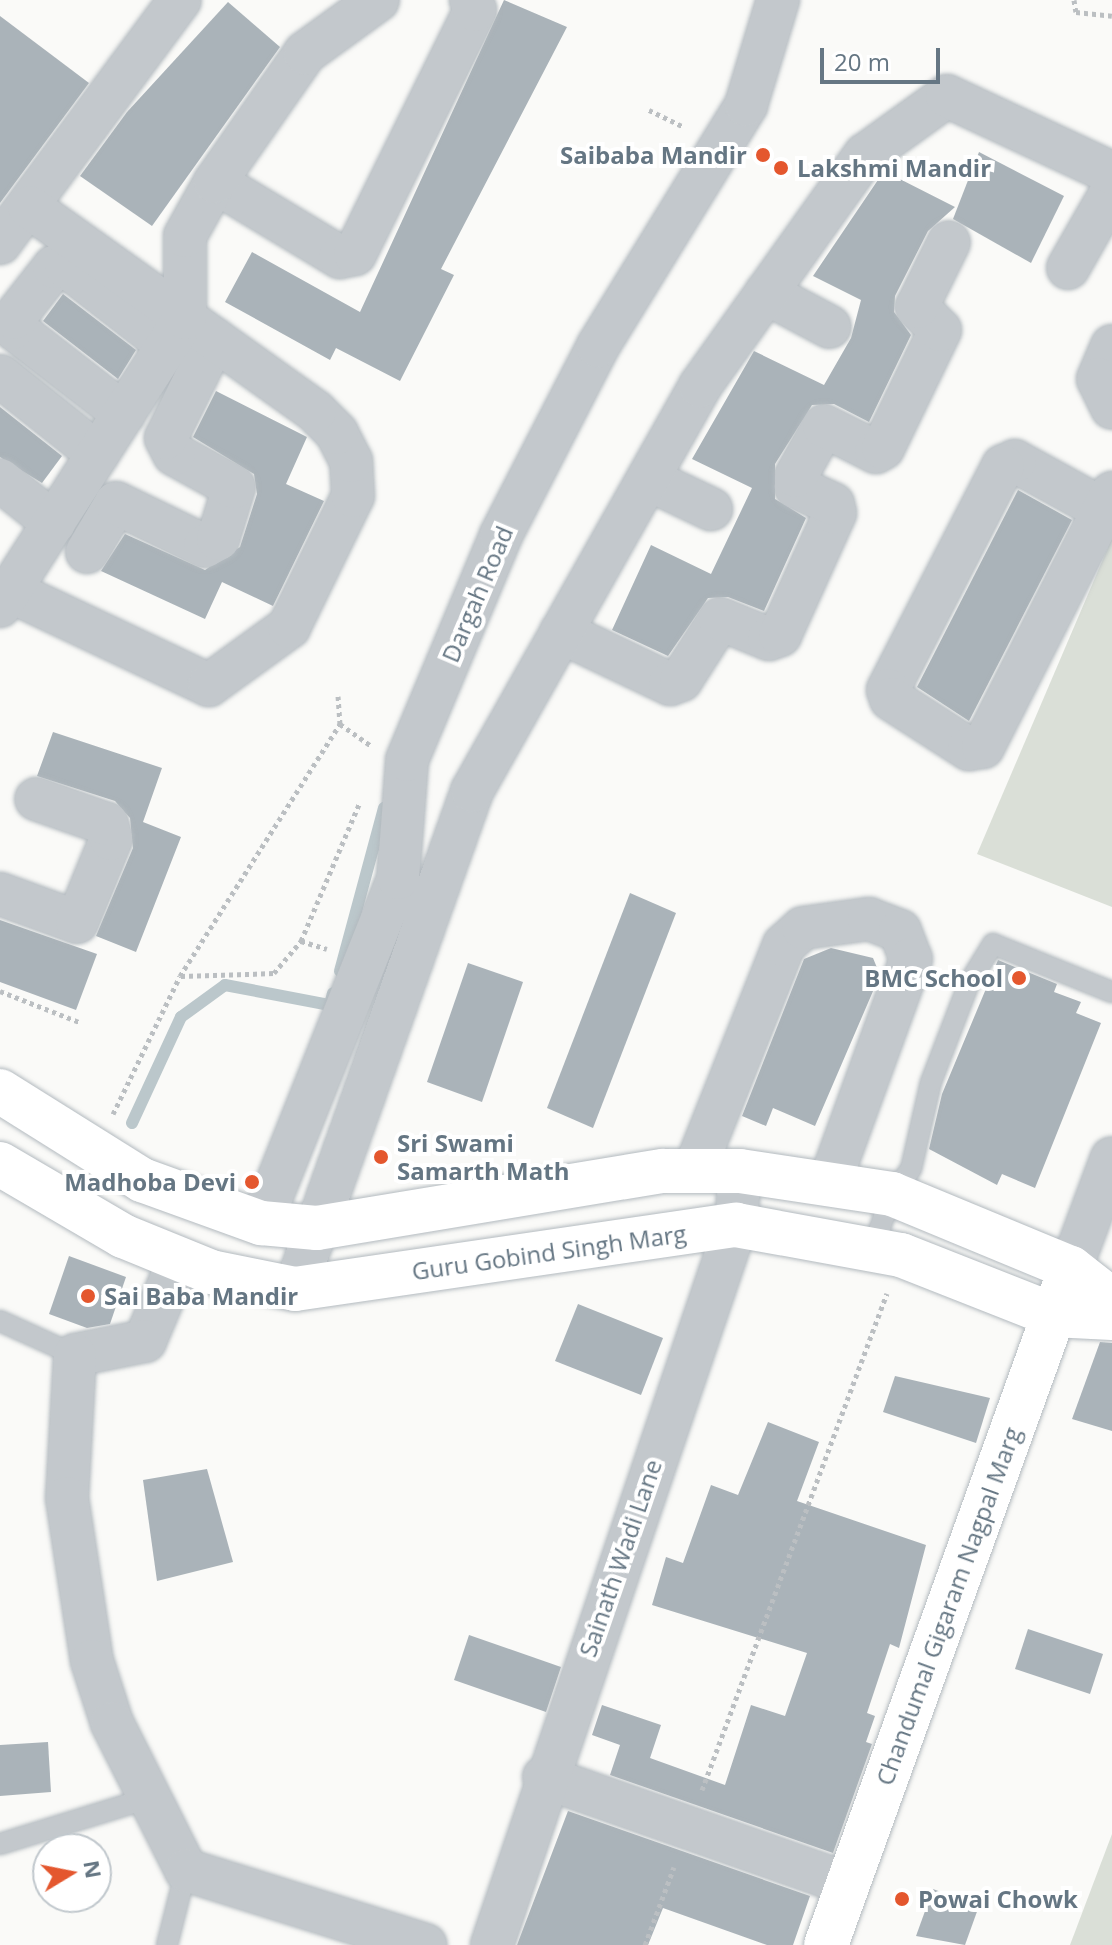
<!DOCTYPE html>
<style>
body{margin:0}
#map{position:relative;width:1112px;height:1945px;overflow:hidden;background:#fafaf8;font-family:"Open Sans",sans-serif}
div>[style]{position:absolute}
.green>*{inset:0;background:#dadfd7}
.stream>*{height:12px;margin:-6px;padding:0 6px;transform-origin:6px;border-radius:6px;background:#bbc7cb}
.building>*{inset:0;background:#aab3b9}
.path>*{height:5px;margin-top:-2.5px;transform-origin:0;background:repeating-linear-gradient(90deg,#bbbfc2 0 4px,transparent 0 8px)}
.roads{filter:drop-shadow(0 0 2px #b3babf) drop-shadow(0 0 2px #b3babf)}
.lane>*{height:20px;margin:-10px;padding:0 10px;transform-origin:10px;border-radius:10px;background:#c3c8cc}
.street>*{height:42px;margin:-21px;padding:0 21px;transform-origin:21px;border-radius:21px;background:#c3c8cc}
.secondary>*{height:44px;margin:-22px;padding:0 22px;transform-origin:22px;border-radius:22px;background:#fff}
.dots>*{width:22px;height:22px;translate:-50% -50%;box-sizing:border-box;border:4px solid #fff;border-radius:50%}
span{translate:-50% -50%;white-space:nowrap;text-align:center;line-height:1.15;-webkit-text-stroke:8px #fff;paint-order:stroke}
.poi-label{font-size:24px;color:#657683;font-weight:700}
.right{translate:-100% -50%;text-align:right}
.left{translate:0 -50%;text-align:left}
.street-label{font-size:24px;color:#657683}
.north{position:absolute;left:32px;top:1833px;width:80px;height:80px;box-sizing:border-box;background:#fff;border:2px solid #c1c8cd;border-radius:50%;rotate:80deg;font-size:22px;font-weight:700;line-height:32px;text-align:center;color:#657683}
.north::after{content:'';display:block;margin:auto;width:28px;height:36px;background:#e4572e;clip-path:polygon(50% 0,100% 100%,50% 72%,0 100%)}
.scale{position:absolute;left:820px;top:48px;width:120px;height:36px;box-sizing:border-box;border:4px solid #657683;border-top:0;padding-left:10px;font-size:24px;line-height:28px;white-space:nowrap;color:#657683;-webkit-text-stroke:6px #fff;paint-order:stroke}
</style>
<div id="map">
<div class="green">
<i style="clip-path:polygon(1112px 538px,1112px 907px,977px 854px)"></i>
<i style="clip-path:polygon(1112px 1834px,1112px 1945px,1070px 1945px)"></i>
</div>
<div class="stream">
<i style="left:340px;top:971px;width:169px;rotate:-74.9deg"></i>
<i style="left:132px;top:1123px;width:117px;rotate:-65.2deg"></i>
<i style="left:181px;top:1017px;width:54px;rotate:-36deg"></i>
<i style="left:225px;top:985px;width:107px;rotate:10.8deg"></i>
<i style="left:330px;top:1005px;width:12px;rotate:-76deg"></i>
</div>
<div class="building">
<i style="clip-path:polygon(504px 0,567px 27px,441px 269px,454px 275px,400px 381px,336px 348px,330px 360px,225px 302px,252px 252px,360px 312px)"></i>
<i style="clip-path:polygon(228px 2px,280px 47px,152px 226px,80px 176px,127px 112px)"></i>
<i style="clip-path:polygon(0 16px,89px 83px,0 203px)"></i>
<i style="clip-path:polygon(979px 152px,1064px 196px,1031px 263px,953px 219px)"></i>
<i style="clip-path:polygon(884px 171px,955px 207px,928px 231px,895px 296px,894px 312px,911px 335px,869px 422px,834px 404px,812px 405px,775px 464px,775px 499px,806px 518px,764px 611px,728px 597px,708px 598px,668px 656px,612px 630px,651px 545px,711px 574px,752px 488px,692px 459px,754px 351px,824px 385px,851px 338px,861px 300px,813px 276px)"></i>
<i style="clip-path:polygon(63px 294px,136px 350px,118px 379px,43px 321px)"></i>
<i style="clip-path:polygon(216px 391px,307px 437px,286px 484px,324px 501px,273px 606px,222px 582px,205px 619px,101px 571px,125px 534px,205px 570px,240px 547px,257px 494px,254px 474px,193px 437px)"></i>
<i style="clip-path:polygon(0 407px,62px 456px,42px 483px,0 457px)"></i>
<i style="clip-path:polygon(1018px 490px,1072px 520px,969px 721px,917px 687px)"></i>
<i style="clip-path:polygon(53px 732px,162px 768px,143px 822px,181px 837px,136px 952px,96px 936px,133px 848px,130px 818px,115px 801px,37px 776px)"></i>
<i style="clip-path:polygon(630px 893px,676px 913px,593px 1128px,547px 1108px)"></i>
<i style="clip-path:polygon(0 920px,97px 954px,76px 1010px,0 982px)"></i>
<i style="clip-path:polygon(831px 948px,873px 958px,880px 975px,815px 1126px,773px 1108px,766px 1126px,742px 1116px,804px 959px)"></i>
<i style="clip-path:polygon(998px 960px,1057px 984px,1054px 992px,1081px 1002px,1076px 1013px,1101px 1023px,1035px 1188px,1002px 1174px,997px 1185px,929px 1149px,942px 1094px)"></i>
<i style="clip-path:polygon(468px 963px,523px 982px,482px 1102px,427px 1082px)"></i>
<i style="clip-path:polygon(69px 1256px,126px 1277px,110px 1324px,87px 1328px,49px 1314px)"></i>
<i style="clip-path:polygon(578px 1304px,663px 1338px,641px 1395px,555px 1361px)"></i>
<i style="clip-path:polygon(1100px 1342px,1112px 1343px,1112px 1431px,1072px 1419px)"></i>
<i style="clip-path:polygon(895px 1376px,990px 1398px,976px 1443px,883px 1412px)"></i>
<i style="clip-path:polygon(768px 1422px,819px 1442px,797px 1501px,926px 1545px,899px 1648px,890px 1644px,867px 1713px,875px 1716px,866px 1742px,872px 1744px,833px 1853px,610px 1775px,620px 1745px,592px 1735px,602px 1705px,661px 1725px,650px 1758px,725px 1785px,751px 1705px,785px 1716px,807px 1653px,652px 1605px,666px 1557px,683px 1563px,711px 1485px,738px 1495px)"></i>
<i style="clip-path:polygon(207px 1469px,233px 1562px,157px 1581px,143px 1480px)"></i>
<i style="clip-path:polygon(1028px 1629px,1103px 1654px,1090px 1694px,1015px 1669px)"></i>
<i style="clip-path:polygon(469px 1635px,561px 1667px,546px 1712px,454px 1680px)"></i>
<i style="clip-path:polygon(48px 1742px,51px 1792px,0 1796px,0 1745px)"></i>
<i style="clip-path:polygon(568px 1811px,810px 1896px,793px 1945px,767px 1945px,663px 1908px,648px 1945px,517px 1945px)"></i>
<i style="clip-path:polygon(933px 1889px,979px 1906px,965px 1945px,916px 1936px)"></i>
</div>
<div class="path">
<i style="left:1074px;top:0;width:12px;rotate:81deg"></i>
<i style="left:1076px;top:12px;width:36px;rotate:6deg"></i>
<i style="left:649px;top:110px;width:39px;rotate:26deg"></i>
<i style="left:340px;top:724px;width:37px;rotate:35deg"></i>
<i style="left:301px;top:941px;width:151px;rotate:-67deg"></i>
<i style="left:181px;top:976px;width:93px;rotate:-1.8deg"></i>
<i style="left:274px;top:973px;width:42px;rotate:-49.8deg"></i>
<i style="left:301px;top:941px;width:27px;rotate:17deg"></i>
<i style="left:0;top:991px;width:85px;rotate:21.4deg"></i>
<i style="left:113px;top:1114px;width:153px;rotate:-64.1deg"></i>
<i style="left:180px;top:976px;width:299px;rotate:-57.6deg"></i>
<i style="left:340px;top:724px;width:28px;rotate:-94deg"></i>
<i style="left:702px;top:1790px;width:530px;rotate:-69.58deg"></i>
<i style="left:645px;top:1945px;width:83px;rotate:-69.6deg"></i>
</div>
<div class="roads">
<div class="lane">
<i style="left:872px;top:1250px;width:59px;rotate:-70.3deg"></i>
<i style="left:892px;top:1194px;width:31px;rotate:-53deg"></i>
<i style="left:911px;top:1169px;width:89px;rotate:-77.1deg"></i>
<i style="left:931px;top:1082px;width:106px;rotate:-69deg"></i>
<i style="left:969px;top:983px;width:46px;rotate:-58.4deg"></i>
<i style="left:993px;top:944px;width:128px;rotate:22deg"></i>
<i style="left:0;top:1321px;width:82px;rotate:24.4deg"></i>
<i style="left:0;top:1844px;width:152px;rotate:-17.2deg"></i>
<i style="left:167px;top:1945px;width:77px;rotate:-75.8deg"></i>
</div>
<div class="street">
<i style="left:215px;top:182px;width:146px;rotate:31deg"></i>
<i style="left:340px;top:257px;width:15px;rotate:-11deg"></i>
<i style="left:355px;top:254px;width:272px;rotate:-63.8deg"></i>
<i style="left:475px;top:10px;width:11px;rotate:-112deg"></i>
<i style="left:0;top:243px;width:302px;rotate:-53.5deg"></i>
<i style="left:1068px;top:268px;width:89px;rotate:-60.3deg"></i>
<i style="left:766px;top:293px;width:72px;rotate:28deg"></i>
<i style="left:1112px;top:346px;width:36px;rotate:113deg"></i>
<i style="left:1098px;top:379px;width:32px;rotate:64deg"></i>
<i style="left:0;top:376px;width:125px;rotate:38.5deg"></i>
<i style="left:124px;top:414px;width:140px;rotate:-142.2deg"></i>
<i style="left:13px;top:328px;width:10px;rotate:-84deg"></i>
<i style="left:14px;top:318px;width:65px;rotate:-51.9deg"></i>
<i style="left:54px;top:267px;width:12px;rotate:-5deg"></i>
<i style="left:66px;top:266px;width:129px;rotate:37.8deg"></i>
<i style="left:648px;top:479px;width:70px;rotate:25.5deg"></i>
<i style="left:0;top:480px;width:69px;rotate:38.5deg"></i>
<i style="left:1104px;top:510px;width:102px;rotate:-151.2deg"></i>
<i style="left:1015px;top:461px;width:13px;rotate:157deg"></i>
<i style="left:1003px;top:466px;width:252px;rotate:117.2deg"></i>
<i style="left:888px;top:690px;width:9px;rotate:72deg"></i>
<i style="left:891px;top:699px;width:93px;rotate:32.7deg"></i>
<i style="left:969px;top:749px;width:14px;rotate:-8deg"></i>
<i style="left:983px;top:747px;width:285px;rotate:-63.1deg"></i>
<i style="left:87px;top:552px;width:57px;rotate:-59.4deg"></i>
<i style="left:116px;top:503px;width:99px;rotate:25.8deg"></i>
<i style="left:205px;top:546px;width:15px;rotate:-28deg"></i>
<i style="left:218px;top:539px;width:54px;rotate:-72.9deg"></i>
<i style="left:234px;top:487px;width:68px;rotate:-151.2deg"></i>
<i style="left:174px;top:454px;width:18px;rotate:-117deg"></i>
<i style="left:166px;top:438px;width:110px;rotate:-63.7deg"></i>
<i style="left:10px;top:591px;width:220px;rotate:25.3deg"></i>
<i style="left:209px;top:685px;width:99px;rotate:-35.9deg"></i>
<i style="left:289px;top:627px;width:146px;rotate:-64deg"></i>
<i style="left:353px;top:496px;width:35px;rotate:-93deg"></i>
<i style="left:351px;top:461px;width:31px;rotate:-117deg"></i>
<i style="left:337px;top:433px;width:31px;rotate:-135deg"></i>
<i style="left:315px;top:411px;width:351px;rotate:-144.5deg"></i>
<i style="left:0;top:606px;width:342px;rotate:-57.3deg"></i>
<i style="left:185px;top:318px;width:82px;rotate:-90deg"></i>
<i style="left:185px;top:236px;width:62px;rotate:-60.9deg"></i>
<i style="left:215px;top:182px;width:157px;rotate:-55.1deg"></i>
<i style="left:305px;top:53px;width:90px;rotate:-36deg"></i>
<i style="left:561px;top:632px;width:121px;rotate:25.5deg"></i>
<i style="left:670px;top:684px;width:12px;rotate:-20deg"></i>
<i style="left:681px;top:680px;width:72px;rotate:-57.4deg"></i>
<i style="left:720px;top:619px;width:53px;rotate:22.2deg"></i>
<i style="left:769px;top:639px;width:12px;rotate:-20deg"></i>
<i style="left:780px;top:635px;width:134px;rotate:-65.7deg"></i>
<i style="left:835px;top:513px;width:9px;rotate:-103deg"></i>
<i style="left:833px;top:504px;width:41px;rotate:-155.3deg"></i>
<i style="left:796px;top:487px;width:11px;rotate:-90deg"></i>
<i style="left:796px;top:476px;width:57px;rotate:-60.8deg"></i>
<i style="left:824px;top:426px;width:58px;rotate:26.6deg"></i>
<i style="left:876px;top:452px;width:8px;rotate:-30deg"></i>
<i style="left:883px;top:448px;width:131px;rotate:-64.2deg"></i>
<i style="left:940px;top:330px;width:33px;rotate:-135deg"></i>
<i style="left:917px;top:307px;width:72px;rotate:-63.8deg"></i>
<i style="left:0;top:894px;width:82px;rotate:20deg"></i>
<i style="left:77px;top:922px;width:90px;rotate:-67.7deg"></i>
<i style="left:111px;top:839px;width:16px;rotate:-105deg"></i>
<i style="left:107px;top:824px;width:75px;rotate:-160.6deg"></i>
<i style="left:694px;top:1171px;width:243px;rotate:-68.3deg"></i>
<i style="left:784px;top:945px;width:25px;rotate:-42deg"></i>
<i style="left:803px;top:928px;width:67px;rotate:-7.8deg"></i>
<i style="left:869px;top:919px;width:33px;rotate:21deg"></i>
<i style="left:900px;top:931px;width:30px;rotate:69deg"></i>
<i style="left:911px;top:959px;width:239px;rotate:110deg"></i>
<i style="left:261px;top:1223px;width:371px;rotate:-68.3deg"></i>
<i style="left:398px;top:878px;width:118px;rotate:-85.6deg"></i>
<i style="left:407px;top:760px;width:244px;rotate:-67.3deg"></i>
<i style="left:501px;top:535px;width:212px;rotate:-62.8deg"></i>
<i style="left:598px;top:346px;width:283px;rotate:-58.4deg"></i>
<i style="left:746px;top:105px;width:110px;rotate:-73.1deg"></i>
<i style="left:179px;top:1260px;width:88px;rotate:112.8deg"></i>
<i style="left:145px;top:1341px;width:71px;rotate:168.7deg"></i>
<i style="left:75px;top:1355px;width:143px;rotate:93.2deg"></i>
<i style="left:67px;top:1498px;width:165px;rotate:81.3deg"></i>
<i style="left:92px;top:1661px;width:65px;rotate:72.1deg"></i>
<i style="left:112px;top:1723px;width:165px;rotate:63.3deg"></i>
<i style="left:186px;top:1870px;width:251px;rotate:17.4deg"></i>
<i style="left:1071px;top:1268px;width:117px;rotate:-69.6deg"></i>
<i style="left:295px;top:1289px;width:529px;rotate:-70.43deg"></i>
<i style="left:472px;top:791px;width:465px;rotate:-60.6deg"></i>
<i style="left:700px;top:386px;width:284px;rotate:-54.5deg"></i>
<i style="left:865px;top:155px;width:101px;rotate:-35.7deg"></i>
<i style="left:947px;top:96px;width:182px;rotate:25deg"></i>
<i style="left:544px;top:1777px;width:322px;rotate:19.4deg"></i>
<i style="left:492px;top:1945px;width:760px;rotate:-71.28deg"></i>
<i style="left:736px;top:1225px;width:54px;rotate:-85.8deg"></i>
</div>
<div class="secondary">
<i style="left:0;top:1091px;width:168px;rotate:32.1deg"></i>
<i style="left:142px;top:1180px;width:127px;rotate:19.9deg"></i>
<i style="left:261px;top:1223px;width:56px;rotate:5.1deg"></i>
<i style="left:317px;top:1228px;width:351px;rotate:-9.4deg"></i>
<i style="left:663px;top:1171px;width:77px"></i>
<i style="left:740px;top:1171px;width:154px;rotate:8.6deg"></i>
<i style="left:892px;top:1194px;width:194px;rotate:22.5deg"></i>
<i style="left:1071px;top:1268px;width:52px;rotate:38deg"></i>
<i style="left:0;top:1164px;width:143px;rotate:30.3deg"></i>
<i style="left:123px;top:1236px;width:95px;rotate:22.2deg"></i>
<i style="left:211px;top:1272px;width:86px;rotate:11.4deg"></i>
<i style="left:295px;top:1289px;width:446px;rotate:-8.3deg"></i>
<i style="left:736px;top:1225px;width:168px;rotate:10.3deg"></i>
<i style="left:901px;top:1255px;width:163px;rotate:21.5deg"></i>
<i style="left:1053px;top:1315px;width:59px;rotate:2.9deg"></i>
<i style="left:826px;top:1945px;width:697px;rotate:-70.14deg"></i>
</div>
</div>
<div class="dots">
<i style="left:763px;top:155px;background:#e4572e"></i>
<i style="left:781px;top:168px;background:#e4572e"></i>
<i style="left:1019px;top:978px;background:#e4572e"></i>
<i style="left:381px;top:1157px;background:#e4572e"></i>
<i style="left:252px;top:1182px;background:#e4572e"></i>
<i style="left:88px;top:1296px;background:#e4572e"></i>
<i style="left:902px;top:1899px;background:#e4572e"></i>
</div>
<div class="poi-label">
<span class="right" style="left:747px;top:155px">Saibaba Mandir</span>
<span class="left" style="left:797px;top:168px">Lakshmi Mandir</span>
<span class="right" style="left:1003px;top:978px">BMC School</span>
<span class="left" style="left:397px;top:1157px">Sri Swami<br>Samarth Math</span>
<span class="right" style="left:236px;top:1182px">Madhoba Devi</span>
<span class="left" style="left:104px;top:1296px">Sai Baba Mandir</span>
<span class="left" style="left:918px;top:1899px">Powai Chowk</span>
</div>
<div class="street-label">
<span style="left:477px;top:594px;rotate:-67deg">Dargah Road</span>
<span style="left:549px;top:1252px;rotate:-8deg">Guru Gobind Singh Marg</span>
<span style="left:620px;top:1558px;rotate:-71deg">Sainath Wadi Lane</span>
<span style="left:948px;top:1606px;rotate:-70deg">Chandumal Gigaram Nagpal Marg</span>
</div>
<div class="north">N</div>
<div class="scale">20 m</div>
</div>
